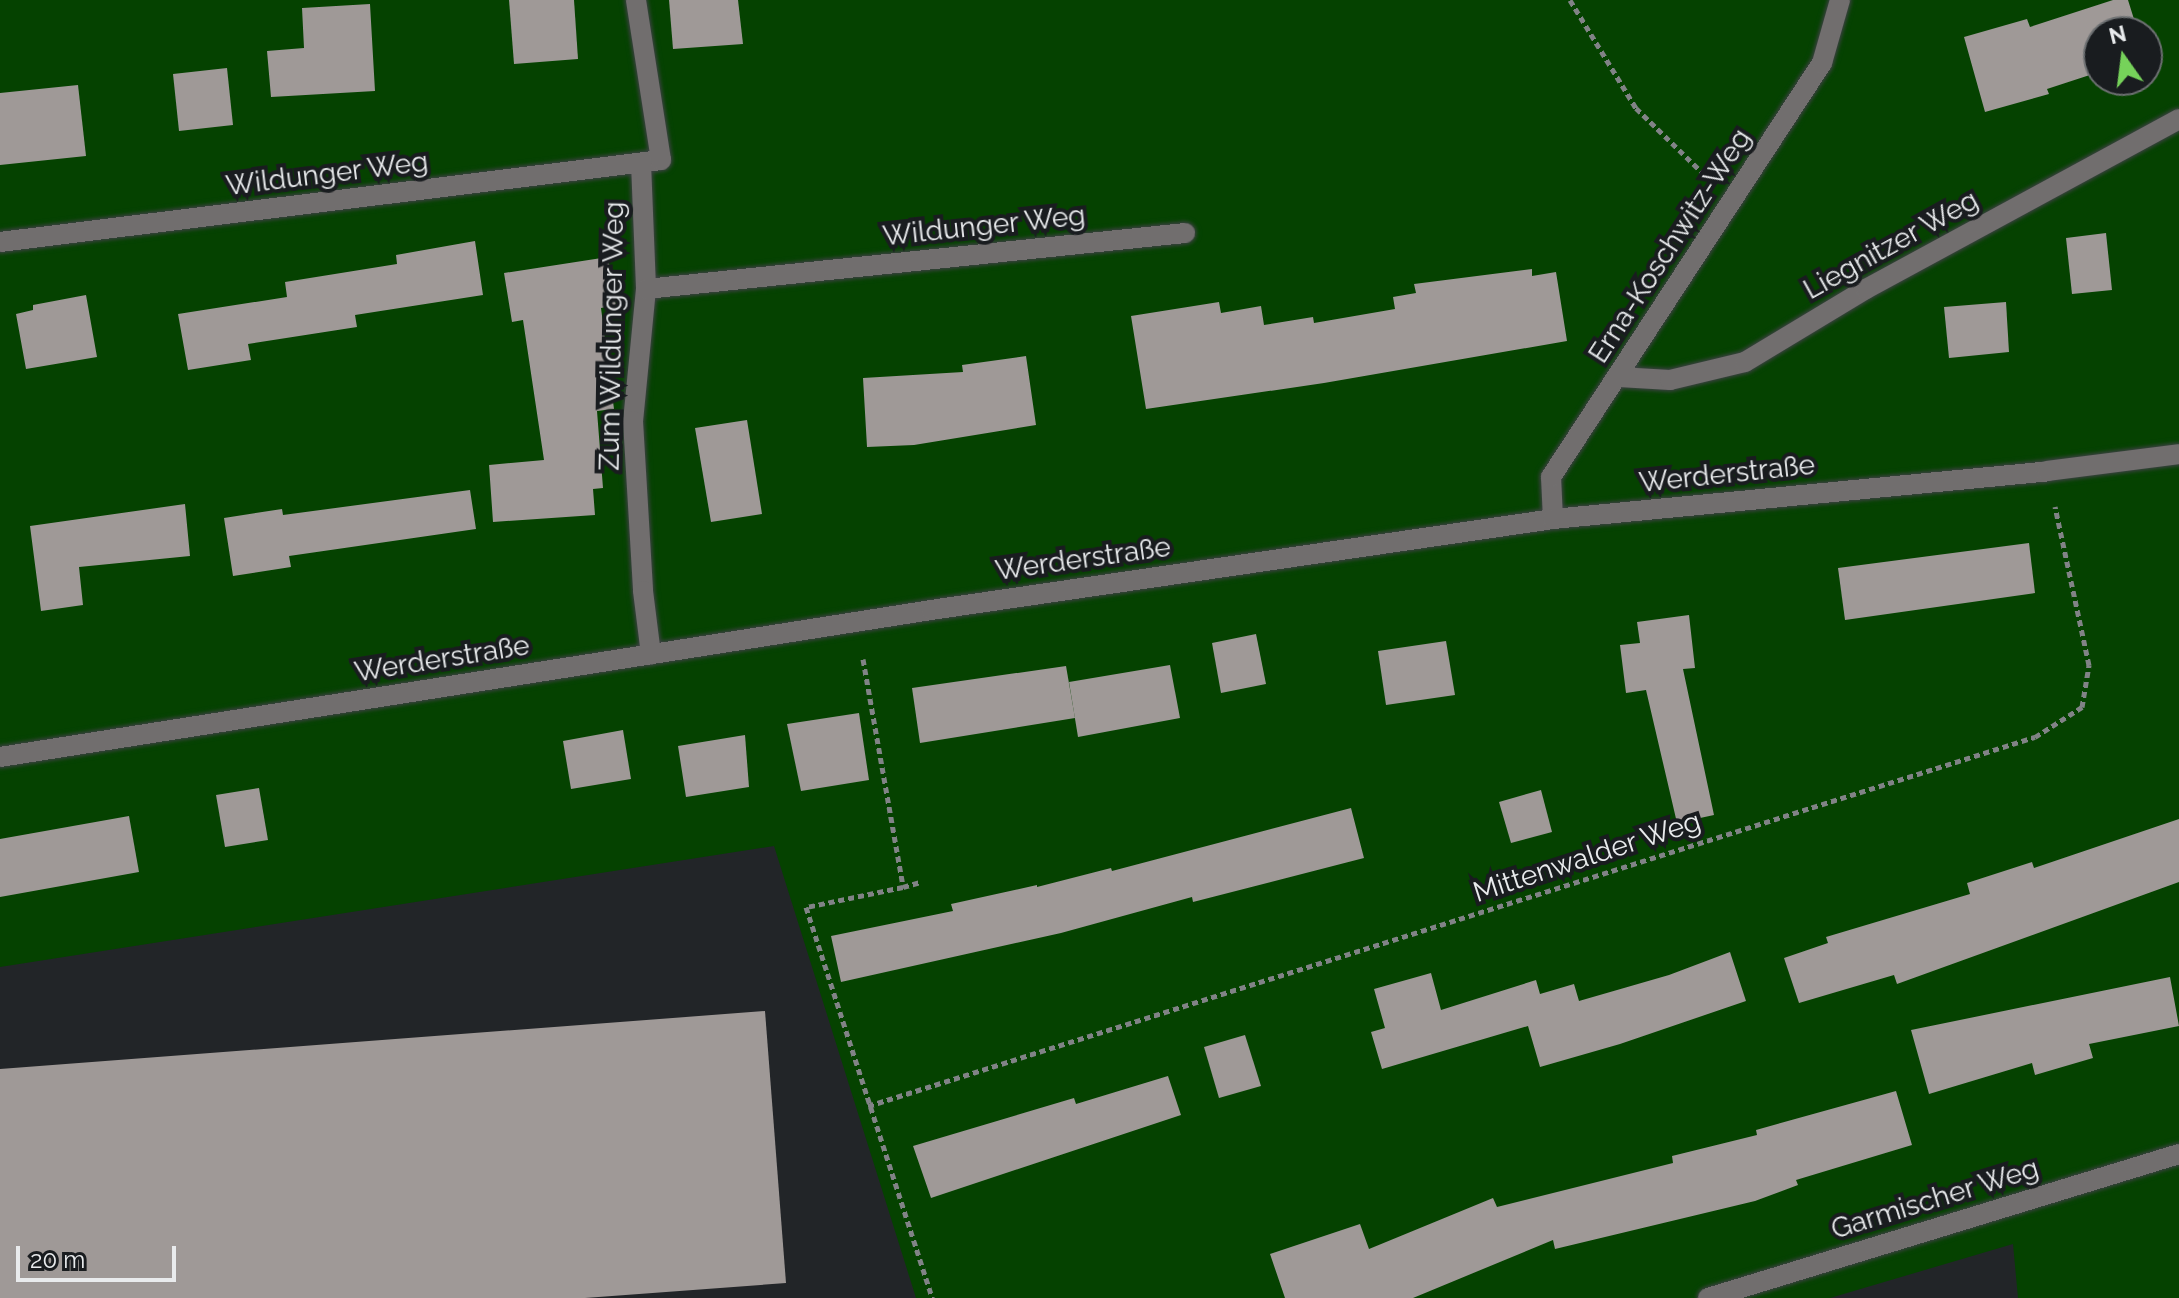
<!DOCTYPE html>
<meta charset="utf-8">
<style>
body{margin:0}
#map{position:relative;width:2179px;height:1298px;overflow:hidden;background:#222528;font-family:Raleway,sans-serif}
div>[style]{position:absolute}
.green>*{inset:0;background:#054200}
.building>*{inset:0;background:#9f9997}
.path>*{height:5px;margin-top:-2.5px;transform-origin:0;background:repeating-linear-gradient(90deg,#818386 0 6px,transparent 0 10px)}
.roads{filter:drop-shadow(0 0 2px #3e4144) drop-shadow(0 0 2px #3e4144)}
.minor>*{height:20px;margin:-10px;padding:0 10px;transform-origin:10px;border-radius:10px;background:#716e6e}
span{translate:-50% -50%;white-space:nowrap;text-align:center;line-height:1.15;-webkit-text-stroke:8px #191c1f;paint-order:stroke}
.street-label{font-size:28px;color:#e9ebed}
.north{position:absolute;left:2083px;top:16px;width:80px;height:80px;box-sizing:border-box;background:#191c1f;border:2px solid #6c6f71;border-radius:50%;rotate:346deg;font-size:22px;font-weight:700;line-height:32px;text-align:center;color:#e9ebed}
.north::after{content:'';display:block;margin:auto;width:28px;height:36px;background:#76d25a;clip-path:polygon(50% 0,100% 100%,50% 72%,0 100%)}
.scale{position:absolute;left:16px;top:1246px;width:160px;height:36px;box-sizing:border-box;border:4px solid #e9ebed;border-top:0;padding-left:10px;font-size:24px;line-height:28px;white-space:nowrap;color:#e9ebed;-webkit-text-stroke:6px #191c1f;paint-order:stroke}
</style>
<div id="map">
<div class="green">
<i style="clip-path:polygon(evenodd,0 0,2179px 0,2179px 1298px,2018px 1298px,2013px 1244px,1830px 1298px,916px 1298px,774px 846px,0 967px,0 0,2099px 32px,2147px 32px,2147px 80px,2099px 80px,2099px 32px)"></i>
</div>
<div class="building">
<i style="clip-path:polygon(509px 0,574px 0,578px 59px,514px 64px)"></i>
<i style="clip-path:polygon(669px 0,738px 0,743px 44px,673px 49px)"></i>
<i style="clip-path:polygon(2113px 0,2128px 0,2138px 32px,2099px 32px,2099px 72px,2047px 89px,2049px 94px,1985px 112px,1964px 37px,2027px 19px,2030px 27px)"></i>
<i style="clip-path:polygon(370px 4px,375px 91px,271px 97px,267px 51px,304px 48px,302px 8px)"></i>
<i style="clip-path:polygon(227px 68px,233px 125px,179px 131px,173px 74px)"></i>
<i style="clip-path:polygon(78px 85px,86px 156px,0 165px,0 93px)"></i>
<i style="clip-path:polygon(2106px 233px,2112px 290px,2072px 294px,2066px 238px)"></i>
<i style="clip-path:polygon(475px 241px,483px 295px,355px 315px,357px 327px,248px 344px,251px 360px,188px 370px,178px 314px,287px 297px,285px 282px,397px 264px,396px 255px)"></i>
<i style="clip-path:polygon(608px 257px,616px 305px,601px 308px,614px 409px,597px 411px,603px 488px,593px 489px,595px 515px,493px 522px,489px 465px,544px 460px,523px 320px,512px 322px,504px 273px)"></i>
<i style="clip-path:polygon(1532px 269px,1532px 276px,1556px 272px,1567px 341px,1324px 383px,1146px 409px,1131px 316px,1219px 302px,1221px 313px,1261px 306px,1264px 325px,1313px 317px,1314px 323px,1395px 309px,1393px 297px,1416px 293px,1414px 284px)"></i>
<i style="clip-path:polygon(86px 295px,97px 357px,26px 369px,16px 314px,33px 310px,33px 305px)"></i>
<i style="clip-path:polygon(2006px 302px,2009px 352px,1949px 358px,1944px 307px)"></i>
<i style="clip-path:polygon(1026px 356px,1036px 425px,914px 445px,867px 447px,863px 378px,963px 372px,962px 365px)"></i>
<i style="clip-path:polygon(747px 420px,762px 514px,711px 522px,695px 428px)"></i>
<i style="clip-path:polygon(470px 490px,476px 529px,289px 556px,291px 567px,233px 576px,224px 518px,282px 509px,283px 515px)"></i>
<i style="clip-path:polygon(185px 504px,190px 556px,79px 567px,83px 605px,41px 611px,30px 526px)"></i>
<i style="clip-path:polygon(2029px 543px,2035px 593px,1845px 620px,1838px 568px)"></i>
<i style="clip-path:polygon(1689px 615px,1695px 668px,1683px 669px,1714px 815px,1677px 823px,1646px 690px,1626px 693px,1620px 645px,1640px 643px,1637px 622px)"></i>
<i style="clip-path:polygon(1256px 634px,1266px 684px,1221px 693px,1212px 643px)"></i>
<i style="clip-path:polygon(1446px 641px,1455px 695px,1386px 705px,1378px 651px)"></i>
<i style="clip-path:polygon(1170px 665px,1180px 718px,1078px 737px,1069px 682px)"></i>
<i style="clip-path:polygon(1066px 666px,1075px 718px,920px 743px,912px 688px)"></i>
<i style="clip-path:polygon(859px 713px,869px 780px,801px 791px,787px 724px)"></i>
<i style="clip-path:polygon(623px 730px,631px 779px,571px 789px,563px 741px)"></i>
<i style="clip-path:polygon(745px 735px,749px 787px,686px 797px,678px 746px)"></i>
<i style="clip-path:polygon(259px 788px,268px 840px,225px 847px,216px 795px)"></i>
<i style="clip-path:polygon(1541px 790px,1552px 832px,1511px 843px,1499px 802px)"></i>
<i style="clip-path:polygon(1351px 808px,1364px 858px,1193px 902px,1192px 897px,1061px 933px,841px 982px,831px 936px,953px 911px,951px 904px,1037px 885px,1037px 887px,1111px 868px,1112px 871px)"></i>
<i style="clip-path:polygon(129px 816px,139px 872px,0 897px,0 839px)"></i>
<i style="clip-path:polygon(2179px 819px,2179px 882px,1897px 984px,1894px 975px,1799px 1003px,1784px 958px,1828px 943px,1826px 937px,1970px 894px,1967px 883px,2032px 862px,2034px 868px)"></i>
<i style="clip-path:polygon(1730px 952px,1746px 1001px,1620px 1044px,1540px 1067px,1528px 1026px,1382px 1069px,1371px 1032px,1385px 1028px,1374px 989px,1431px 973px,1441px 1010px,1536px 980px,1540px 994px,1574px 984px,1579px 1001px,1669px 975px)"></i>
<i style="clip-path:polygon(2170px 977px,2179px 1026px,2089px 1044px,2093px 1058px,2035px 1075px,2032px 1063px,1929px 1094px,1911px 1030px)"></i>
<i style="clip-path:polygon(765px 1011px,786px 1283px,585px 1298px,0 1298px,0 1069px)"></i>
<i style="clip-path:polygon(1245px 1035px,1261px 1086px,1219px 1098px,1204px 1047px)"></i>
<i style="clip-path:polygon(1168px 1076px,1181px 1115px,931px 1198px,913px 1146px,1074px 1098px,1076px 1104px)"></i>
<i style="clip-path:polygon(1896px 1091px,1912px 1145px,1796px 1180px,1798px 1185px,1755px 1201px,1555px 1249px,1553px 1240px,1413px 1298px,1285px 1298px,1270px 1254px,1360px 1224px,1369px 1249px,1493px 1198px,1497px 1207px,1673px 1163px,1672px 1156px,1757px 1135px,1756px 1130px)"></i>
</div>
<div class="path">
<i style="left:1570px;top:0;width:127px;rotate:58.6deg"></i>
<i style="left:1636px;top:108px;width:96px;rotate:44.2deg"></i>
<i style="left:863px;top:659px;width:231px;rotate:80deg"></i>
<i style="left:903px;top:887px;width:99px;rotate:168.3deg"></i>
<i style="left:806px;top:907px;width:411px;rotate:72.1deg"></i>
<i style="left:903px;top:887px;width:19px;rotate:-16deg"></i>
<i style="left:868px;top:1106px;width:1224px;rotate:-17.55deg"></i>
<i style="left:2035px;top:737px;width:56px;rotate:-32.6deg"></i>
<i style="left:2082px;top:707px;width:43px;rotate:-80.5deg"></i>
<i style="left:2089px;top:665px;width:162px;rotate:-102.1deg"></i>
</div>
<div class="roads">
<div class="minor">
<i style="left:641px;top:163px;width:126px;rotate:87.7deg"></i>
<i style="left:646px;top:289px;width:133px;rotate:95.6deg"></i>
<i style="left:633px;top:421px;width:170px;rotate:86.6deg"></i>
<i style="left:643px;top:591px;width:64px;rotate:82.8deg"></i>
<i style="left:0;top:242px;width:666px;rotate:-7.07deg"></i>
<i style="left:661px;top:160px;width:162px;rotate:-98.9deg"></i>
<i style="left:646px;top:289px;width:542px;rotate:-5.93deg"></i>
<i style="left:1619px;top:377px;width:51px;rotate:3.4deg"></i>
<i style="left:1670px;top:380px;width:77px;rotate:-13.5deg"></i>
<i style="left:1745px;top:362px;width:141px;rotate:-31.1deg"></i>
<i style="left:1866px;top:289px;width:356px;rotate:-28.5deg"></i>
<i style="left:1553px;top:519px;width:42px;rotate:-92.7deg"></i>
<i style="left:1551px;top:477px;width:495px;rotate:-56.8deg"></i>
<i style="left:1822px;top:63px;width:66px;rotate:-74.1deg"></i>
<i style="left:0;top:757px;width:943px;rotate:-8.97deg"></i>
<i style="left:931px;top:610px;width:629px;rotate:-8.32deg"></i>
<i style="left:1553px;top:519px;width:496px;rotate:-5.5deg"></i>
<i style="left:2047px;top:471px;width:133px;rotate:-7.3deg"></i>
<i style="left:1708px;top:1298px;width:493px;rotate:-17deg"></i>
</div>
</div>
<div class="street-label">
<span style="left:327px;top:174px;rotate:-7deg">Wildunger Weg</span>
<span style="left:984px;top:226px;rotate:-6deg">Wildunger Weg</span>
<span style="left:1891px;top:245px;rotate:-29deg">Liegnitzer Weg</span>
<span style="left:1670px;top:246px;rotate:-57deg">Erna-Koschwitz-Weg</span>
<span style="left:612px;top:336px;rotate:-89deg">Zum Wildunger Weg</span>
<span style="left:1727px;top:474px;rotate:-6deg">Werderstraße</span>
<span style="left:1083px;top:559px;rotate:-8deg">Werderstraße</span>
<span style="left:442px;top:659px;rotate:-9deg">Werderstraße</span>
<span style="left:1587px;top:857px;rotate:-18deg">Mittenwalder Weg</span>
<span style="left:1935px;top:1199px;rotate:-17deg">Garmischer Weg</span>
</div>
<div class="north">N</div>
<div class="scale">20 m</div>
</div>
